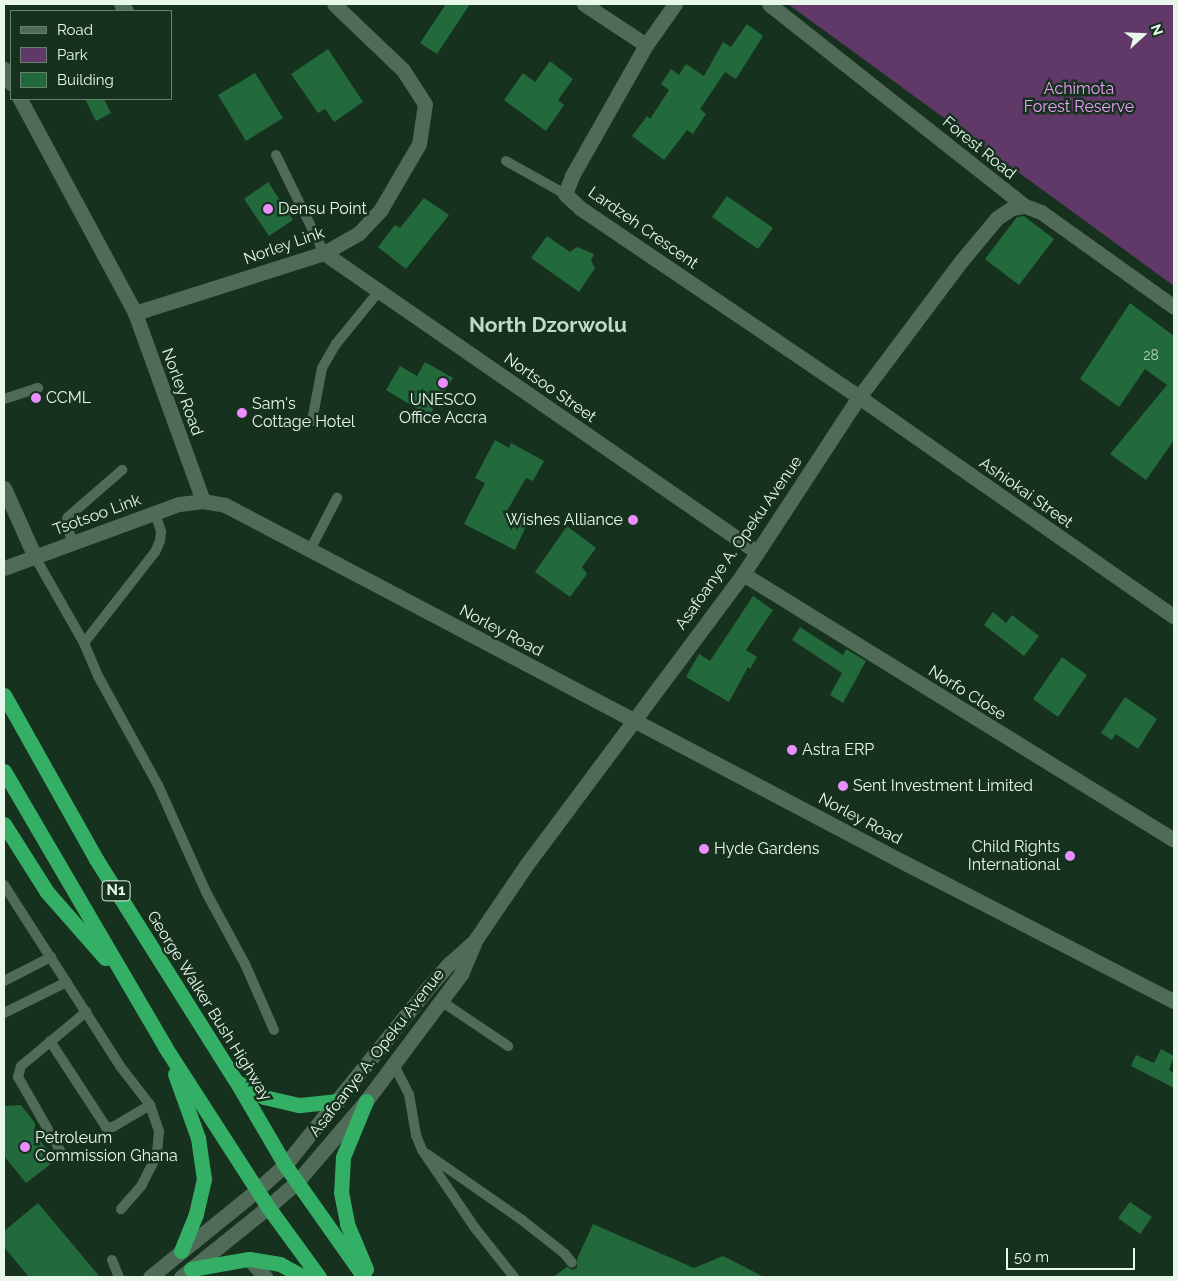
<!DOCTYPE html>
<style>
body{margin:0}
#map{position:relative;width:1178px;height:1281px;overflow:hidden;background:#17311f;font-family:Raleway,sans-serif}
div>[style]{position:absolute}
.green>*{inset:0;background:#613969}
.building>*{inset:0;background:#22693b}
.service>*{height:10px;margin:-5px;padding:0 5px;transform-origin:5px;border-radius:5px;background:#506b57}
.minor>*{height:15px;margin:-7.5px;padding:0 7.5px;transform-origin:7.5px;border-radius:7.5px;background:#506b57}
.secondary>*{height:15px;margin:-7.5px;padding:0 7.5px;transform-origin:7.5px;border-radius:7.5px;background:#506b57}
.trunk>*{height:15px;margin:-7.5px;padding:0 7.5px;transform-origin:7.5px;border-radius:7.5px;background:#34b066}
.dots>*{width:14px;height:14px;translate:-50% -50%;box-sizing:border-box;border:2px solid #17311f;border-radius:50%}
span{translate:-50% -50%;white-space:nowrap;text-align:center;line-height:1.15;-webkit-text-stroke:5px #17311f;paint-order:stroke}
.number-label{font-size:14px;color:#b6d4be}
.number-label span{-webkit-text-stroke-width:0}
.shield-label span{padding:1px 4px;background:#17311f;border:1px solid;border-radius:4px;-webkit-text-stroke-width:0}
.shield-label{font-size:15px;color:#e7f7ea;font-weight:700}
.park-label{font-size:16px;color:#ef9dfe}
.street-label{font-size:16px;color:#e7f7ea}
.poi-label{font-size:16px;color:#e7f7ea}
.left{translate:0 -50%;text-align:left}
.right{translate:-100% -50%;text-align:right}
.district-label{font-size:21px;color:#beddc5;font-weight:700}
.frame{position:absolute;inset:0;border:5px solid #e7f7ea;pointer-events:none}
.legend{position:absolute;left:10px;top:10px;width:162px;height:90px;box-sizing:border-box;background:#17311f;border:1px solid #6a8070;margin:0;padding:6px 9px;list-style:none;font-size:15px;color:#e7f7ea}
.legend li{display:flex;align-items:center;gap:10px;height:25px}
.legend b{width:25px;border:1px solid #6a8070}
.north{position:absolute;left:1118px;top:10px;width:50px;height:50px;-webkit-text-stroke:4px #17311f;paint-order:stroke;rotate:70deg;font-size:14px;font-weight:700;line-height:20px;text-align:center;color:#e7f7ea}
.north::after{content:'';display:block;margin:auto;width:18px;height:22px;background:#e7f7ea;clip-path:polygon(50% 0,100% 100%,50% 72%,0 100%)}
.scale{position:absolute;left:1006px;top:1248px;width:129px;height:22px;box-sizing:border-box;border:2px solid #e7f7ea;border-top:0;padding-left:6px;font-size:15px;line-height:18px;white-space:nowrap;color:#e7f7ea;-webkit-text-stroke:4px #17311f;paint-order:stroke}
</style>
<div id="map">
<div class="green">
<i style="clip-path:polygon(788px 4px,1174px 4px,1174px 286px)"></i>
</div>
<div class="building">
<i style="clip-path:polygon(446px 4px,470px 4px,437px 54px,420px 43px)"></i>
<i style="clip-path:polygon(747px 24px,763px 36px,736px 79px,725px 72px,700px 109px,706px 114px,693px 134px,687px 130px,664px 160px,632px 136px,647px 116px,650px 119px,669px 90px,661px 84px,671px 69px,679px 75px,686px 64px,704px 76px,723px 42px,731px 47px)"></i>
<i style="clip-path:polygon(328px 49px,363px 102px,334px 122px,325px 109px,318px 113px,291px 74px)"></i>
<i style="clip-path:polygon(550px 61px,573px 79px,558px 100px,564px 105px,546px 131px,504px 100px,523px 73px,535px 82px)"></i>
<i style="clip-path:polygon(255px 73px,283px 118px,246px 141px,218px 95px)"></i>
<i style="clip-path:polygon(85px 99px,104px 99px,111px 113px,96px 121px)"></i>
<i style="clip-path:polygon(268px 182px,293px 220px,269px 236px,244px 199px)"></i>
<i style="clip-path:polygon(727px 196px,773px 228px,758px 249px,712px 217px)"></i>
<i style="clip-path:polygon(424px 198px,449px 215px,406px 269px,378px 247px,395px 225px,400px 228px)"></i>
<i style="clip-path:polygon(1024px 216px,1054px 239px,1019px 285px,985px 259px,1017px 217px)"></i>
<i style="clip-path:polygon(547px 236px,570px 252px,577px 247px,594px 254px,591px 261px,595px 268px,579px 292px,531px 258px)"></i>
<i style="clip-path:polygon(1130px 303px,1174px 336px,1174px 440px,1146px 480px,1110px 454px,1167px 385px,1145px 369px,1119px 407px,1080px 379px)"></i>
<i style="clip-path:polygon(425px 362px,453px 378px,429px 416px,386px 390px,400px 366px,417px 376px)"></i>
<i style="clip-path:polygon(495px 440px,509px 448px,511px 443px,544px 461px,533px 481px,526px 478px,507px 511px,528px 522px,515px 550px,464px 524px,485px 483px,475px 478px)"></i>
<i style="clip-path:polygon(567px 526px,596px 548px,582px 567px,587px 574px,570px 597px,535px 572px)"></i>
<i style="clip-path:polygon(753px 596px,773px 610px,746px 650px,757px 657px,750px 669px,748px 667px,729px 702px,686px 677px,699px 654px,710px 661px)"></i>
<i style="clip-path:polygon(993px 612px,1006px 623px,1012px 615px,1039px 636px,1024px 656px,984px 625px)"></i>
<i style="clip-path:polygon(800px 627px,843px 655px,846px 649px,866px 661px,843px 703px,830px 695px,842px 673px,792px 640px)"></i>
<i style="clip-path:polygon(1062px 657px,1087px 675px,1058px 717px,1033px 699px)"></i>
<i style="clip-path:polygon(1125px 697px,1157px 719px,1138px 749px,1116px 734px,1112px 740px,1101px 733px)"></i>
<i style="clip-path:polygon(1161px 1049px,1174px 1056px,1169px 1070px,1174px 1073px,1174px 1088px,1131px 1066px,1136px 1055px,1154px 1063px)"></i>
<i style="clip-path:polygon(21px 1105px,35px 1123px,35px 1135px,56px 1160px,26px 1183px,4px 1156px,4px 1106px)"></i>
<i style="clip-path:polygon(1130px 1202px,1152px 1217px,1140px 1234px,1118px 1218px)"></i>
<i style="clip-path:polygon(38px 1203px,100px 1277px,29px 1277px,4px 1247px,4px 1231px)"></i>
<i style="clip-path:polygon(593px 1224px,694px 1268px,723px 1256px,764px 1277px,553px 1277px,567px 1267px,572px 1270px,577px 1268px,577px 1259px)"></i>
</div>
<div class="service">
<i style="left:276px;top:155px;width:109px;rotate:63.9deg"></i>
<i style="left:506px;top:161px;width:68px;rotate:29.2deg"></i>
<i style="left:4px;top:399px;width:36px;rotate:-18deg"></i>
<i style="left:312px;top:421px;width:54px;rotate:-79.3deg"></i>
<i style="left:322px;top:368px;width:28px;rotate:-60deg"></i>
<i style="left:336px;top:344px;width:68px;rotate:-50.9deg"></i>
<i style="left:155px;top:513px;width:20px;rotate:72deg"></i>
<i style="left:161px;top:532px;width:9px;rotate:96deg"></i>
<i style="left:160px;top:541px;width:12px;rotate:114deg"></i>
<i style="left:155px;top:552px;width:115px;rotate:128deg"></i>
<i style="left:84px;top:643px;width:36px;rotate:67deg"></i>
<i style="left:98px;top:676px;width:124px;rotate:61.2deg"></i>
<i style="left:158px;top:785px;width:117px;rotate:65.8deg"></i>
<i style="left:206px;top:892px;width:82px;rotate:61.6deg"></i>
<i style="left:245px;top:964px;width:72px;rotate:66.3deg"></i>
<i style="left:72px;top:542px;width:22px;rotate:-106deg"></i>
<i style="left:66px;top:521px;width:4px;rotate:-63deg"></i>
<i style="left:68px;top:517px;width:72px;rotate:-41deg"></i>
<i style="left:310px;top:550px;width:59px;rotate:-62.6deg"></i>
<i style="left:35px;top:557px;width:99px;rotate:60.3deg"></i>
<i style="left:4px;top:885px;width:215px;rotate:57.3deg"></i>
<i style="left:120px;top:1066px;width:49px;rotate:52.4deg"></i>
<i style="left:150px;top:1105px;width:28px;rotate:71deg"></i>
<i style="left:159px;top:1131px;width:24px;rotate:95deg"></i>
<i style="left:157px;top:1155px;width:34px;rotate:117deg"></i>
<i style="left:142px;top:1185px;width:32px;rotate:131deg"></i>
<i style="left:4px;top:981px;width:53px;rotate:-27.1deg"></i>
<i style="left:441px;top:1001px;width:81px;rotate:33.9deg"></i>
<i style="left:4px;top:1013px;width:70px;rotate:-26.2deg"></i>
<i style="left:50px;top:1041px;width:103px;rotate:56.9deg"></i>
<i style="left:106px;top:1127px;width:7px"></i>
<i style="left:113px;top:1127px;width:43px;rotate:-30.7deg"></i>
<i style="left:393px;top:1063px;width:35px;rotate:63deg"></i>
<i style="left:409px;top:1094px;width:42px;rotate:80.3deg"></i>
<i style="left:416px;top:1135px;width:16px;rotate:68deg"></i>
<i style="left:422px;top:1150px;width:94px;rotate:55.8deg"></i>
<i style="left:475px;top:1228px;width:63px;rotate:51.5deg"></i>
<i style="left:62px;top:1154px;width:89px;rotate:-119.7deg"></i>
<i style="left:18px;top:1077px;width:11px;rotate:-75deg"></i>
<i style="left:21px;top:1066px;width:85px;rotate:-39.7deg"></i>
<i style="left:427px;top:1154px;width:116px;rotate:34.8deg"></i>
<i style="left:522px;top:1220px;width:55px;rotate:38.3deg"></i>
<i style="left:565px;top:1254px;width:11px;rotate:52deg"></i>
<i style="left:112px;top:1260px;width:18px;rotate:68deg"></i>
</div>
<div class="minor">
<i style="left:121px;top:4px;width:9px;rotate:54deg"></i>
<i style="left:584px;top:4px;width:74px;rotate:33.5deg"></i>
<i style="left:675px;top:4px;width:50px;rotate:125.3deg"></i>
<i style="left:646px;top:45px;width:150px;rotate:119.5deg"></i>
<i style="left:572px;top:176px;width:19px;rotate:111deg"></i>
<i style="left:565px;top:194px;width:21px;rotate:43deg"></i>
<i style="left:580px;top:208px;width:337px;rotate:34.1deg"></i>
<i style="left:859px;top:397px;width:384px;rotate:34.9deg"></i>
<i style="left:769px;top:4px;width:326px;rotate:38.3deg"></i>
<i style="left:4px;top:69px;width:16px;rotate:63deg"></i>
<i style="left:20px;top:99px;width:243px;rotate:61.7deg"></i>
<i style="left:135px;top:313px;width:200px;rotate:70.1deg"></i>
<i style="left:324px;top:253px;width:526px;rotate:34.63deg"></i>
<i style="left:135px;top:313px;width:198px;rotate:-17.6deg"></i>
<i style="left:324px;top:253px;width:40px;rotate:-29.7deg"></i>
<i style="left:359px;top:233px;width:33px;rotate:-47deg"></i>
<i style="left:381px;top:209px;width:75px;rotate:-59.7deg"></i>
<i style="left:419px;top:144px;width:40px;rotate:-81.5deg"></i>
<i style="left:425px;top:104px;width:40px;rotate:-122.9deg"></i>
<i style="left:403px;top:70px;width:95px;rotate:-136.3deg"></i>
<i style="left:4px;top:488px;width:76px;rotate:65.8deg"></i>
<i style="left:4px;top:568px;width:186px;rotate:-20.1deg"></i>
<i style="left:179px;top:504px;width:24px;rotate:-7deg"></i>
<i style="left:203px;top:501px;width:22px;rotate:10deg"></i>
<i style="left:225px;top:505px;width:766px;rotate:27.77deg"></i>
<i style="left:903px;top:862px;width:305px;rotate:27.2deg"></i>
<i style="left:743px;top:574px;width:506px;rotate:31.68deg"></i>
<i style="left:249px;top:1259px;width:24px;rotate:48deg"></i>
<i style="left:150px;top:1277px;width:138px;rotate:-39.1deg"></i>
<i style="left:181px;top:1277px;width:112px;rotate:-38.8deg"></i>
</div>
<div class="secondary">
<i style="left:257px;top:1190px;width:38px;rotate:-42deg"></i>
<i style="left:285px;top:1165px;width:225px;rotate:-51.1deg"></i>
<i style="left:426px;top:990px;width:35px;rotate:-49deg"></i>
<i style="left:449px;top:964px;width:31px;rotate:-42deg"></i>
<i style="left:268px;top:1207px;width:37px;rotate:-41deg"></i>
<i style="left:296px;top:1183px;width:108px;rotate:-49.5deg"></i>
<i style="left:366px;top:1101px;width:159px;rotate:-53.2deg"></i>
<i style="left:461px;top:974px;width:38px;rotate:-67deg"></i>
<i style="left:476px;top:939px;width:91px;rotate:-55.8deg"></i>
<i style="left:527px;top:864px;width:362px;rotate:-53.3deg"></i>
<i style="left:743px;top:574px;width:212px;rotate:-56.8deg"></i>
<i style="left:859px;top:397px;width:171px;rotate:-53.1deg"></i>
<i style="left:962px;top:260px;width:55px;rotate:-50.2deg"></i>
<i style="left:997px;top:218px;width:18px;rotate:-34deg"></i>
<i style="left:1012px;top:208px;width:13px;rotate:-9deg"></i>
<i style="left:1025px;top:206px;width:17px;rotate:21deg"></i>
<i style="left:1041px;top:212px;width:163px;rotate:35.5deg"></i>
</div>
<div class="trunk">
<i style="left:4px;top:695px;width:188px;rotate:60.7deg"></i>
<i style="left:96px;top:859px;width:262px;rotate:57.8deg"></i>
<i style="left:236px;top:1081px;width:97px;rotate:59.7deg"></i>
<i style="left:285px;top:1165px;width:137px;rotate:54.8deg"></i>
<i style="left:4px;top:771px;width:320px;rotate:59.7deg"></i>
<i style="left:165px;top:1047px;width:190px;rotate:57.2deg"></i>
<i style="left:268px;top:1207px;width:87px;rotate:53.9deg"></i>
<i style="left:4px;top:824px;width:80px;rotate:57.7deg"></i>
<i style="left:47px;top:892px;width:88px;rotate:48.7deg"></i>
<i style="left:175px;top:1074px;width:68px;rotate:70.2deg"></i>
<i style="left:198px;top:1138px;width:41px;rotate:81.7deg"></i>
<i style="left:204px;top:1179px;width:36px;rotate:103deg"></i>
<i style="left:196px;top:1214px;width:40px;rotate:112deg"></i>
<i style="left:237px;top:1082px;width:31px;rotate:29deg"></i>
<i style="left:264px;top:1097px;width:37px;rotate:13deg"></i>
<i style="left:300px;top:1105px;width:38px;rotate:-6deg"></i>
<i style="left:366px;top:1101px;width:61px;rotate:112.3deg"></i>
<i style="left:343px;top:1157px;width:35px;rotate:93deg"></i>
<i style="left:341px;top:1192px;width:33px;rotate:79deg"></i>
<i style="left:347px;top:1224px;width:49px;rotate:67.1deg"></i>
<i style="left:191px;top:1269px;width:59px;rotate:-9.8deg"></i>
<i style="left:249px;top:1259px;width:31px;rotate:9deg"></i>
<i style="left:280px;top:1264px;width:26px;rotate:29deg"></i>
</div>
<div class="dots">
<i style="left:268px;top:209px;background:#eb8dfc"></i>
<i style="left:443px;top:383px;background:#eb8dfc"></i>
<i style="left:36px;top:398px;background:#eb8dfc"></i>
<i style="left:242px;top:413px;background:#eb8dfc"></i>
<i style="left:633px;top:520px;background:#eb8dfc"></i>
<i style="left:792px;top:750px;background:#eb8dfc"></i>
<i style="left:843px;top:786px;background:#eb8dfc"></i>
<i style="left:704px;top:849px;background:#eb8dfc"></i>
<i style="left:1070px;top:856px;background:#eb8dfc"></i>
<i style="left:25px;top:1147px;background:#eb8dfc"></i>
</div>
<div class="number-label">
<span style="left:1151px;top:355px">28</span>
</div>
<div class="shield-label">
<span style="left:116px;top:891px">N1</span>
</div>
<div class="park-label">
<span style="left:1079px;top:98px">Achimota<br>Forest Reserve</span>
</div>
<div class="street-label">
<span style="left:979px;top:148px;rotate:39deg">Forest Road</span>
<span style="left:643px;top:228px;rotate:35deg">Lardzeh Crescent</span>
<span style="left:284px;top:246px;rotate:-19deg">Norley Link</span>
<span style="left:550px;top:388px;rotate:35deg">Nortsoo Street</span>
<span style="left:182px;top:392px;rotate:70deg">Norley Road</span>
<span style="left:1026px;top:493px;rotate:35deg">Ashiokai Street</span>
<span style="left:97px;top:515px;rotate:-20deg">Tsotsoo Link</span>
<span style="left:739px;top:543px;rotate:-55deg">Asafoanye A. Opeku Avenue</span>
<span style="left:501px;top:631px;rotate:28deg">Norley Road</span>
<span style="left:967px;top:693px;rotate:32deg">Norfo Close</span>
<span style="left:860px;top:819px;rotate:28deg">Norley Road</span>
<span style="left:209px;top:1006px;rotate:58deg">George Walker Bush Highway</span>
<span style="left:377px;top:1053px;rotate:-52deg">Asafoanye A. Opeku Avenue</span>
</div>
<div class="poi-label">
<span class="left" style="left:278px;top:209px">Densu Point</span>
<span class="left" style="left:46px;top:398px">CCML</span>
<span style="left:443px;top:409px">UNESCO<br>Office Accra</span>
<span class="left" style="left:252px;top:413px">Sam's<br>Cottage Hotel</span>
<span class="right" style="left:623px;top:520px">Wishes Alliance</span>
<span class="left" style="left:802px;top:750px">Astra ERP</span>
<span class="left" style="left:853px;top:786px">Sent Investment Limited</span>
<span class="right" style="left:1060px;top:856px">Child Rights<br>International</span>
<span class="left" style="left:714px;top:849px">Hyde Gardens</span>
<span class="left" style="left:35px;top:1147px">Petroleum<br>Commission Ghana</span>
</div>
<div class="district-label">
<span style="left:548px;top:325px">North Dzorwolu</span>
</div>
<div class="frame"></div>
<ul class="legend">
<li><b style="height:6px;background:#506b57"></b>Road</li>
<li><b style="height:14px;background:#613969"></b>Park</li>
<li><b style="height:14px;background:#22693b"></b>Building</li>
</ul>
<div class="north">N</div>
<div class="scale">50 m</div>
</div>
